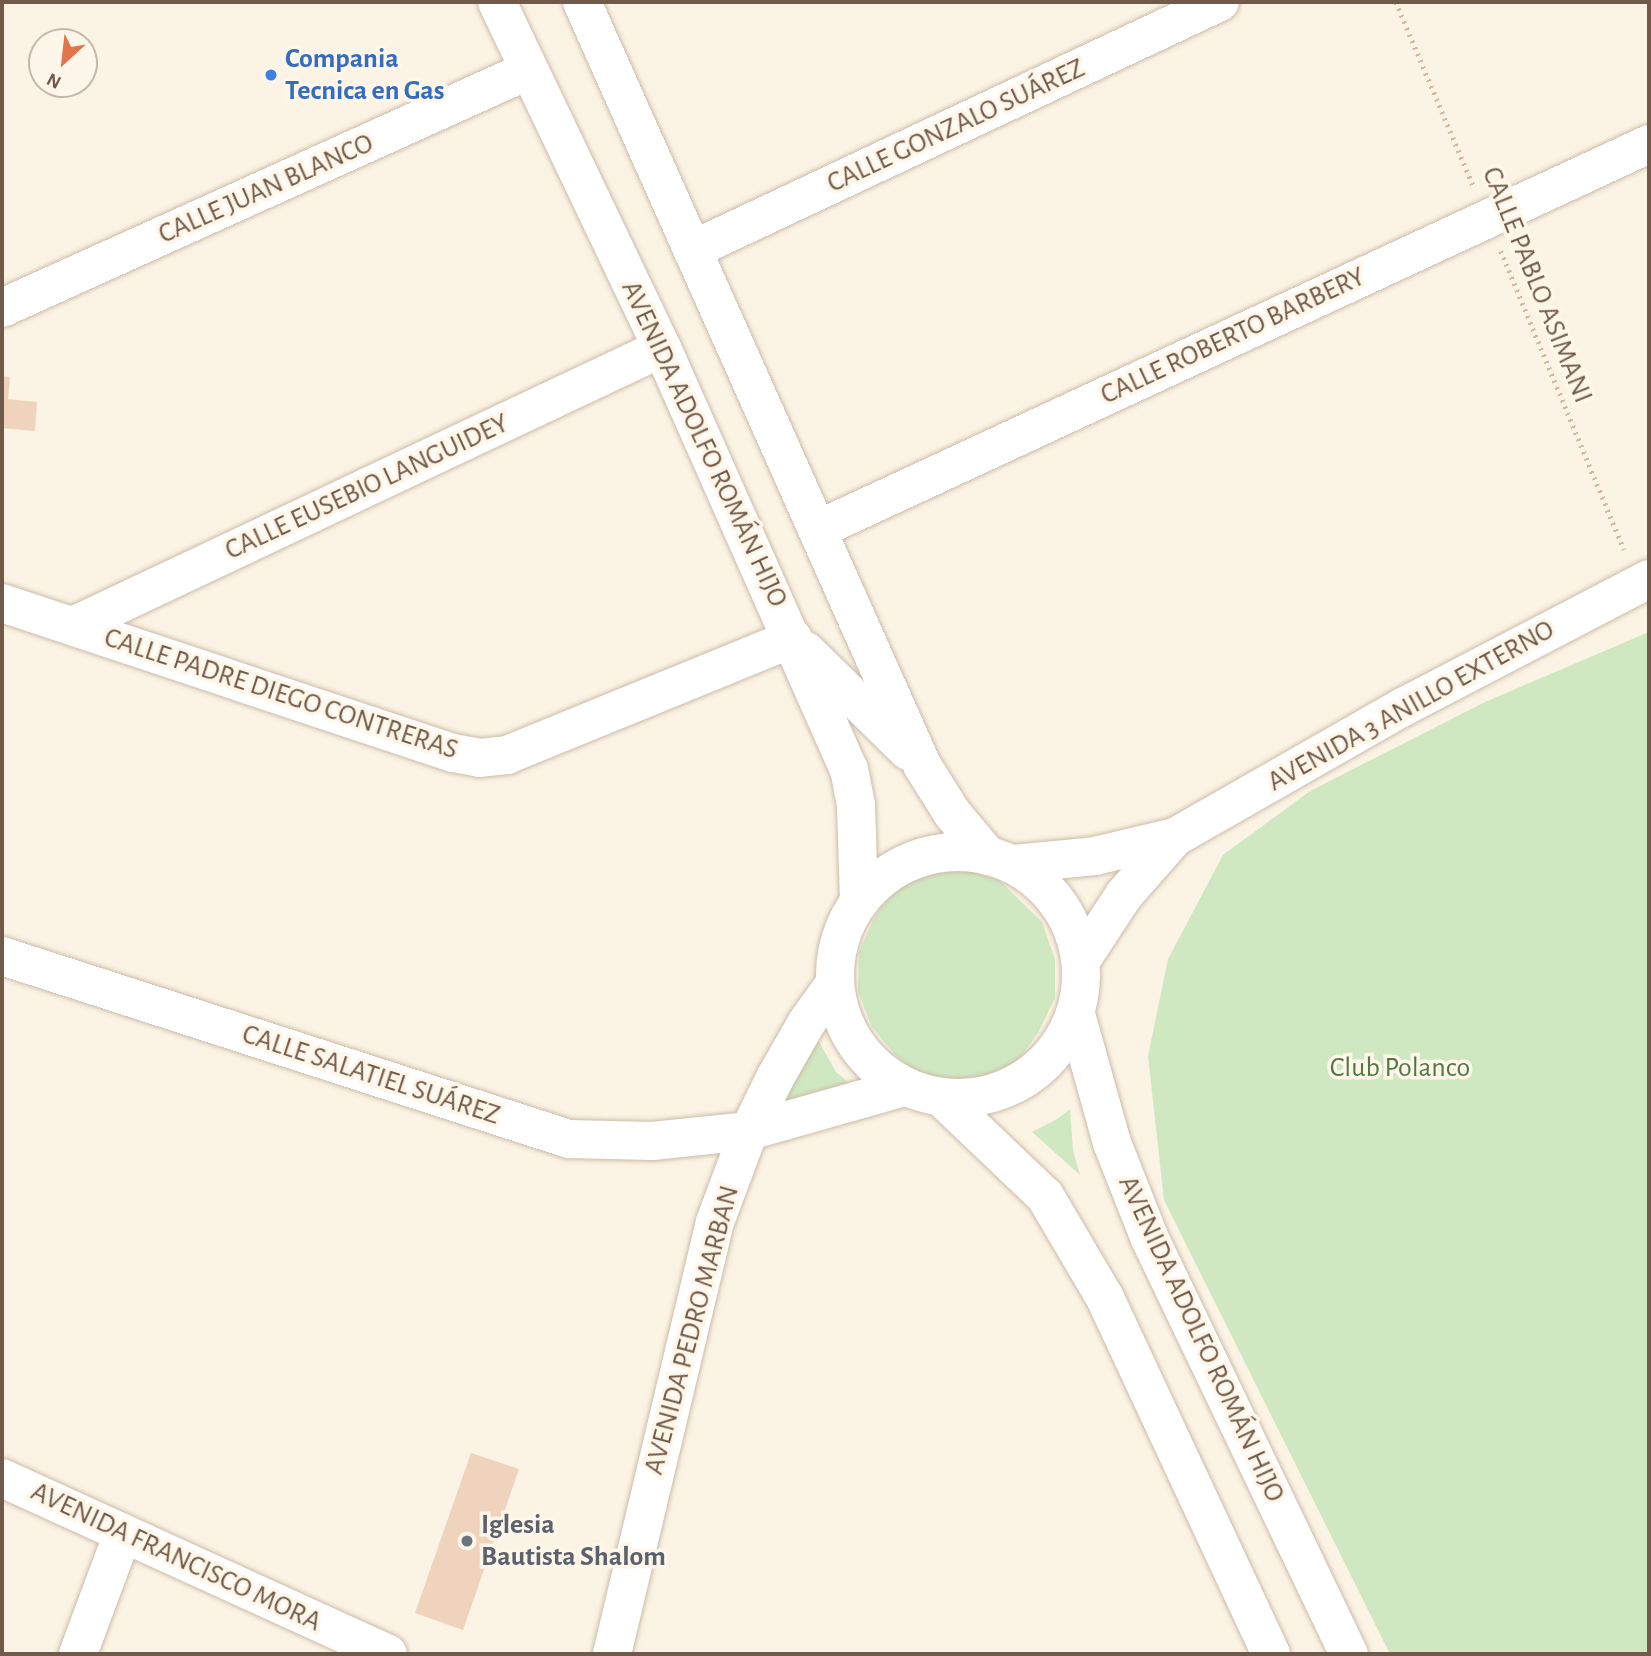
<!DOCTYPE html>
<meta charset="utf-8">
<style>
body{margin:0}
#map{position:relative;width:1651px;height:1656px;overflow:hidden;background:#fbf3e3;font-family:"Alegreya Sans",sans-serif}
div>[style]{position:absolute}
.green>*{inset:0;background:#d0e8c2}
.building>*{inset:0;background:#f0d3bc}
.path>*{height:4.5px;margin-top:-2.25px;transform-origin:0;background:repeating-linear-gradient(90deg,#d4b69f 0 2px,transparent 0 7px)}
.roads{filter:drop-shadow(0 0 2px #cba) drop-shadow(0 0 2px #cba)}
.street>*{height:38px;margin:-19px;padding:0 19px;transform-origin:19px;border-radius:19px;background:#fff}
.secondary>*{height:38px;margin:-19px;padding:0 19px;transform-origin:19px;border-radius:19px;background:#fff}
.secondary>.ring{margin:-19px;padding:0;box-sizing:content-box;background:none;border:38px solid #fff;border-radius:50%}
.dots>*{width:19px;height:19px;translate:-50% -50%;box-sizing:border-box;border:4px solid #fef7e9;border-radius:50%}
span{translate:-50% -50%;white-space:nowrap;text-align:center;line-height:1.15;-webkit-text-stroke:7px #fef7e9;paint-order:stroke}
.shop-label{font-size:28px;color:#366cbe;font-weight:700}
.left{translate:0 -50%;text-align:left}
.street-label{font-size:28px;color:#725a4a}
.park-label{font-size:28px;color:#507842}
.worship-label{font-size:28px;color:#5b616d;font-weight:700}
.frame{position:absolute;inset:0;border:4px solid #725a4a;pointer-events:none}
.north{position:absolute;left:28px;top:28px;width:70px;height:70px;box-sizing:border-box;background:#fef7e9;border:2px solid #c6b8a9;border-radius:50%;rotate:207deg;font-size:19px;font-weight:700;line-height:28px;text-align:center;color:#725a4a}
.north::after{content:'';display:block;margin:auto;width:24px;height:32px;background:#e1754c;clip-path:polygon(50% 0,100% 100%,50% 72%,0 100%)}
</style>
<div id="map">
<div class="green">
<i style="clip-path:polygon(1649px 632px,1649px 1654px,1390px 1654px,1164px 1200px,1148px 1056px,1168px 959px,1223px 855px,1310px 791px,1485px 702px)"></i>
<i style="clip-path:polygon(962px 869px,999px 880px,1042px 922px,1055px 959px,1055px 998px,1038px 1033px,1015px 1064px,979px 1082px,944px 1082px,916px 1072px,896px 1056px,872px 1027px,858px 991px,859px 952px,875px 916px,888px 899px,906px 884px,925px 876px)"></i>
<i style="clip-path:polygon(817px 1038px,836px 1072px,849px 1083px,788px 1100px,782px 1098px)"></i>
<i style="clip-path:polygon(1070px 1109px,1073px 1150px,1080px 1175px,1032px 1132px,1057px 1119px)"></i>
</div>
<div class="building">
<i style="clip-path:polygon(2px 376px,10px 377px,8px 399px,37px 402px,35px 431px,2px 428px)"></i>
<i style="clip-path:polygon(471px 1453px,519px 1469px,463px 1630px,415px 1613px)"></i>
</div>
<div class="path">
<i style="left:1396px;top:2px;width:199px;rotate:67.2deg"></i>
<i style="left:1501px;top:251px;width:323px;rotate:67.6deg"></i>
</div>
<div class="roads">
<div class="street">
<i style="left:692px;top:250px;width:583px;rotate:-25.16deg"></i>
<i style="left:2px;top:308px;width:578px;rotate:-24.3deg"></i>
<i style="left:819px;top:529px;width:915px;rotate:-24.88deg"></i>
<i style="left:2px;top:603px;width:475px;rotate:18.4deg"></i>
<i style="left:453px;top:753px;width:27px;rotate:10deg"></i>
<i style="left:480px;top:758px;width:27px;rotate:-6deg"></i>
<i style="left:507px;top:755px;width:309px;rotate:-22.2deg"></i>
<i style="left:73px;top:626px;width:651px;rotate:-25.27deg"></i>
<i style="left:2px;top:956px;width:596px;rotate:17.89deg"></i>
<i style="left:569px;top:1139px;width:83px;rotate:1.4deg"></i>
<i style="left:652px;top:1141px;width:98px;rotate:-5.9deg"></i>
<i style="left:2px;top:1478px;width:424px;rotate:24.5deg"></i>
<i style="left:78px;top:1654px;width:129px;rotate:-69.6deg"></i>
</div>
<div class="secondary">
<i style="left:497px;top:2px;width:383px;rotate:64.5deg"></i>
<i style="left:662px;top:348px;width:461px;rotate:66.1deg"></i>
<i style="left:849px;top:769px;width:37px;rotate:79deg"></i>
<i style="left:856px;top:805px;width:96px;rotate:88.2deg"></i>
<i style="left:582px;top:2px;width:835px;rotate:65.98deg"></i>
<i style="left:922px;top:765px;width:57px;rotate:58deg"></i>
<i style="left:952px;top:813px;width:56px;rotate:50.1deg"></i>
<i style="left:806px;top:651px;width:143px;rotate:44.4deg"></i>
<i class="ring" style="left:835px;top:852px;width:208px;height:208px"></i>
<i style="left:1014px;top:864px;width:81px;rotate:-5.6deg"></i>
<i style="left:1095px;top:856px;width:82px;rotate:-13.4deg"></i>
<i style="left:1175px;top:837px;width:262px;rotate:-29.7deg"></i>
<i style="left:1403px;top:707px;width:277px;rotate:-27.5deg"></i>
<i style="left:1082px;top:959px;width:77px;rotate:-56.7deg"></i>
<i style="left:1124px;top:895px;width:77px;rotate:-48.7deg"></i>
<i style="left:1076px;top:1014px;width:134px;rotate:74.4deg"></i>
<i style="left:1112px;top:1143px;width:103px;rotate:68.4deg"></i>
<i style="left:1150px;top:1239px;width:460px;rotate:64.4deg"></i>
<i style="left:942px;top:1098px;width:142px;rotate:43.6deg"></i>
<i style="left:1045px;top:1196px;width:118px;rotate:59.5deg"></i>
<i style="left:1105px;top:1298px;width:393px;rotate:65deg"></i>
<i style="left:749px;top:1131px;width:162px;rotate:-15.8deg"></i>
<i style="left:612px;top:1654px;width:444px;rotate:-76.6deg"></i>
<i style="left:715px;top:1222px;width:97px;rotate:-69.5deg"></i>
<i style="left:749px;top:1131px;width:59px;rotate:-63.9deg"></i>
<i style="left:775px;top:1078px;width:64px;rotate:-60.3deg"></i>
<i style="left:807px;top:1022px;width:48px;rotate:-54.3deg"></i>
</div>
</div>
<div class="dots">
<i style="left:271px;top:75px;background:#3f7fe0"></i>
<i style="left:467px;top:1541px;background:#6b7280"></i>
</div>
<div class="shop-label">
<span class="left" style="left:285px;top:75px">Compania<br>Tecnica en Gas</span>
</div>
<div class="street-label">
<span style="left:956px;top:126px;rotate:-25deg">CALLE GONZALO SUÁREZ</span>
<span style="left:266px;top:189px;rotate:-24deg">CALLE JUAN BLANCO</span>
<span style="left:1537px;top:285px;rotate:68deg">CALLE PABLO ASIMANI</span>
<span style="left:1233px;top:336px;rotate:-25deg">CALLE ROBERTO BARBERY</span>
<span style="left:704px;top:444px;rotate:65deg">AVENIDA ADOLFO ROMÁN HIJO</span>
<span style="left:367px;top:487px;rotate:-25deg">CALLE EUSEBIO LANGUIDEY</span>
<span style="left:281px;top:694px;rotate:18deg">CALLE PADRE DIEGO CONTRERAS</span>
<span style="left:1411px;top:706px;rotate:-29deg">AVENIDA 3 ANILLO EXTERNO</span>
<span style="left:371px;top:1075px;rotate:18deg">CALLE SALATIEL SUÁREZ</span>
<span style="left:692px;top:1330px;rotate:-75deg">AVENIDA PEDRO MARBAN</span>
<span style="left:1201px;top:1339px;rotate:65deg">AVENIDA ADOLFO ROMÁN HIJO</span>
<span style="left:176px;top:1557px;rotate:25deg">AVENIDA FRANCISCO MORA</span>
</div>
<div class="park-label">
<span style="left:1400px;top:1068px">Club Polanco</span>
</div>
<div class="worship-label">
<span class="left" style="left:481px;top:1541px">Iglesia<br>Bautista Shalom</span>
</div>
<div class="frame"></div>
<div class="north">N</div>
</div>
